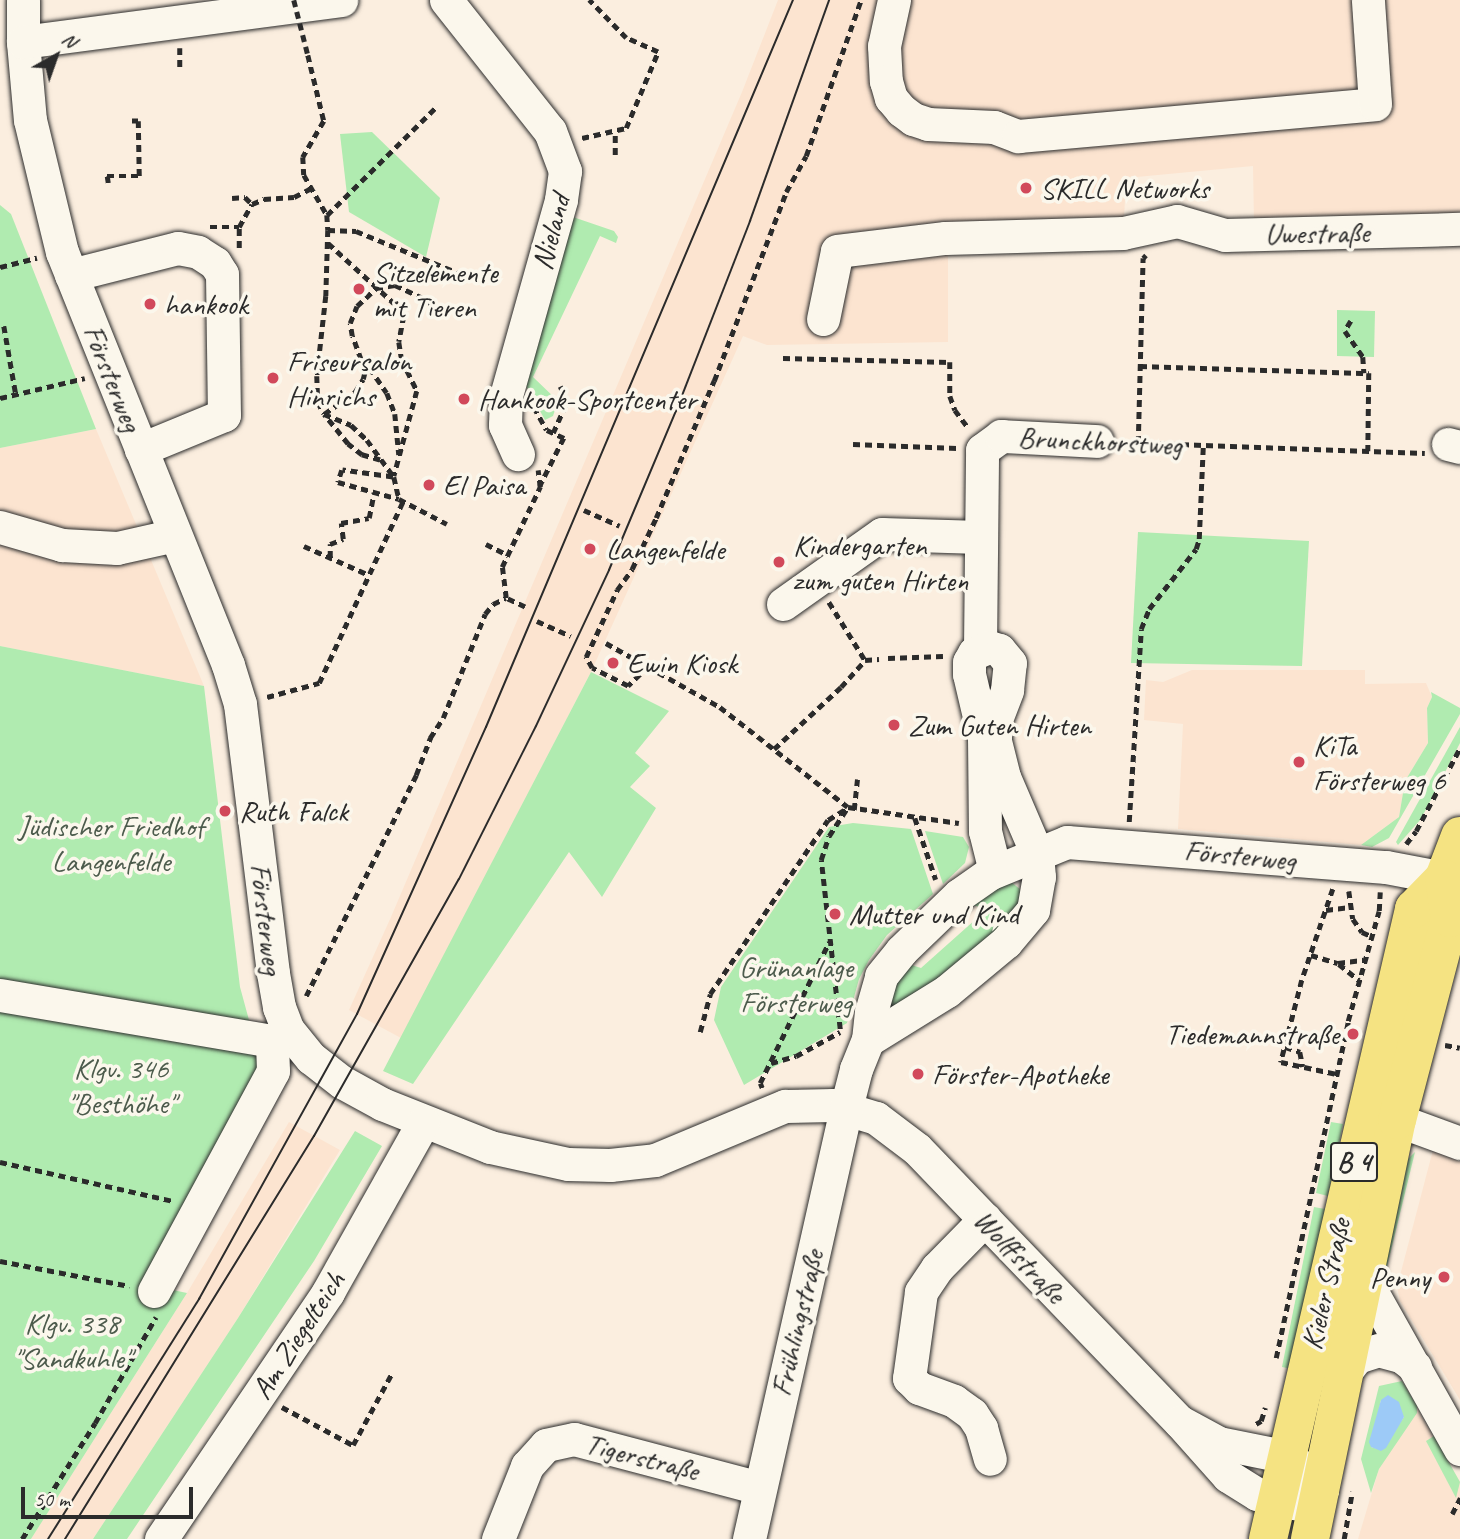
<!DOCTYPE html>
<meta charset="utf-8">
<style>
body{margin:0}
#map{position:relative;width:1460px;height:1539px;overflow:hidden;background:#fbeedf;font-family:Caveat,sans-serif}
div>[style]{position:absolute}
.built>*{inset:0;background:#fce4d0}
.green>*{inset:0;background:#b0ebb0}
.water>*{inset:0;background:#9dcaf7}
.path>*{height:4.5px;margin-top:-2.25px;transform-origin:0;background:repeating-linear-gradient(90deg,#2b2b2b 0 7px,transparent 0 12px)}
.roads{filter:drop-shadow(0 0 2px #2b2b2b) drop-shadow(0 0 2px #2b2b2b)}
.minor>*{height:33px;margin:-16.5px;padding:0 16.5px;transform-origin:16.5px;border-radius:16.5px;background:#fbf7ec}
.major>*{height:38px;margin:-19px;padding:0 19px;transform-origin:19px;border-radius:19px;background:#f5e382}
.tram>*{height:2px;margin:-1px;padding:0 1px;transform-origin:1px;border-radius:1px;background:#2b2b2b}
.path-bridge>*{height:4.5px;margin-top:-2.25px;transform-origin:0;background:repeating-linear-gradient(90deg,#2b2b2b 0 7px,transparent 0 12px)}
.dots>*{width:19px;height:19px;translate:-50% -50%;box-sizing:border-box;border:4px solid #fbf7ec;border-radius:50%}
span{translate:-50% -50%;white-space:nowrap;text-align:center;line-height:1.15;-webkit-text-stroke:7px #fbf7ec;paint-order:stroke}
.shield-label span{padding:2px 5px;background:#fbf7ec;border:2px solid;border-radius:5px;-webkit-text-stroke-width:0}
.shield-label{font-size:28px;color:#2b2b2b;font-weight:700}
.poi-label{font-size:30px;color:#2b2b2b}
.left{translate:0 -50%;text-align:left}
.right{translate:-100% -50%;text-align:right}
.street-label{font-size:30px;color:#2b2b2b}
.park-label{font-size:30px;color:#4c5b4c}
.north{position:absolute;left:21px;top:21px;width:70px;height:70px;-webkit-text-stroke:5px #fbf7ec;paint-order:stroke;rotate:40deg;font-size:19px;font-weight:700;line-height:28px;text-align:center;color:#2b2b2b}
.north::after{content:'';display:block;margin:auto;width:24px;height:32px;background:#2b2b2b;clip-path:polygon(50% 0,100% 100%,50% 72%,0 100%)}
.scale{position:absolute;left:21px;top:1487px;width:172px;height:32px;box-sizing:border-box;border:4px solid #2b2b2b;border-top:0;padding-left:9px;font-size:21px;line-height:24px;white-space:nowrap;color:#2b2b2b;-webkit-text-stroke:5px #fbf7ec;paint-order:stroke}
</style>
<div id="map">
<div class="built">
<i style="clip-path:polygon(778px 0,1460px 0,1460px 217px,1254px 223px,1253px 166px,1126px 178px,1123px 241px,948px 249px,948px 342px,767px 345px,743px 336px,591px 672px,401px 1038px,349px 1010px,391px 917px,742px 92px)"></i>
<i style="clip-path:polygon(96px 429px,204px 686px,0 646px,0 448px)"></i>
<i style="clip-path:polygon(1192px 670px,1365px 670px,1365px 684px,1426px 683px,1432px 697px,1427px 708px,1428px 743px,1405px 781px,1399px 817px,1361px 845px,1178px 829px,1183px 724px,1144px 720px,1146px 680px,1163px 682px)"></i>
<i style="clip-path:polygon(289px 1122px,340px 1150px,238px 1318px,93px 1539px,31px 1539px,187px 1293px)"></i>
<i style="clip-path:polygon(1433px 1150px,1460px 1162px,1460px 1400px,1400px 1301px,1397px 1287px)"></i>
<i style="clip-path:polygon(1416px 1407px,1460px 1482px,1460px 1539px,1358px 1539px,1379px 1469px)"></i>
</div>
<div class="green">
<i style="clip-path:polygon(372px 132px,440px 198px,426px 257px,349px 212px,340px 134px)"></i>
<i style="clip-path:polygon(0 205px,11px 214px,96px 429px,0 448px)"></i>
<i style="clip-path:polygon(573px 217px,614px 231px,618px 237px,616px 243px,600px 236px,533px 377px,558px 401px,553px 416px,545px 420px,524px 382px)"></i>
<i style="clip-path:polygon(1337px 310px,1375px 311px,1374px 357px,1337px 356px)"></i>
<i style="clip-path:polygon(1138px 532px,1309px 541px,1302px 666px,1131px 663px)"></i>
<i style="clip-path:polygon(0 646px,204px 686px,240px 987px,265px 1079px,149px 1285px,187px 1293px,31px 1539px,0 1539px)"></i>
<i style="clip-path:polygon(591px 672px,669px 711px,635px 753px,650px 766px,630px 787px,656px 808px,602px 897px,569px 852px,413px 1084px,383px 1071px)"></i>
<i style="clip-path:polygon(1431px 692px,1460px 708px,1460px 714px,1389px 838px,1372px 847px,1361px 845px,1399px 817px,1405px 781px,1428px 743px,1427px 708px,1432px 697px)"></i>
<i style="clip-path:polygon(1460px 727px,1460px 743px,1421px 819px,1398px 845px,1396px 842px)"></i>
<i style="clip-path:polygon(853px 823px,911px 829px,933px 894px,887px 935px,869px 960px,859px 979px,847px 1023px,744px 1085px,714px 1020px,721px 987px,829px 827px)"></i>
<i style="clip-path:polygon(925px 831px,963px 837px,969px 847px,965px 863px,943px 884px)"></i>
<i style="clip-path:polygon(1011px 882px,1020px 889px,1021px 898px,1007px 921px,907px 1008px,887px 1007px,902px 962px,921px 968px,985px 911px,981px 907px,965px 904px,979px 893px)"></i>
<i style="clip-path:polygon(1331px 1122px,1343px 1124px,1328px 1196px,1316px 1193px)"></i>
<i style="clip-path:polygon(355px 1131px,382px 1146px,314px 1261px,127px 1539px,93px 1539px,238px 1318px)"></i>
<i style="clip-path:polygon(1415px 1152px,1382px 1287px,1379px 1264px,1408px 1159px)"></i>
<i style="clip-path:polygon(1314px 1207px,1325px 1209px,1292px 1369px,1282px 1367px)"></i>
<i style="clip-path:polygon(evenodd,1402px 1381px,1417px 1406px,1417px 1413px,1379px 1469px,1371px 1493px,1361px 1459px,1379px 1386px,1402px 1381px,1381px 1400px,1404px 1417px,1381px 1450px,1371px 1447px,1381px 1400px)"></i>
<i style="clip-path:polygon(1434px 1436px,1460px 1482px,1456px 1498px,1426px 1441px)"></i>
</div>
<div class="water">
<i style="clip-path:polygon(1388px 1395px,1399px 1402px,1404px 1417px,1386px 1448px,1381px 1451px,1371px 1447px,1369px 1442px,1381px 1400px)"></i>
</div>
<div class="path">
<i style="left:180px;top:48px;width:23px;rotate:90deg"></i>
<i style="left:308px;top:55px;width:68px;rotate:76.4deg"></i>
<i style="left:324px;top:121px;width:42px;rotate:120.3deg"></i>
<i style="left:303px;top:157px;width:18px;rotate:87deg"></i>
<i style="left:304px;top:175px;width:46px;rotate:60.1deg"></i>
<i style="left:327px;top:215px;width:15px;rotate:86deg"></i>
<i style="left:328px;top:230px;width:66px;rotate:91.7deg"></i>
<i style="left:326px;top:296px;width:81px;rotate:96.4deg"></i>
<i style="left:317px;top:376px;width:26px;rotate:88deg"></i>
<i style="left:318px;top:402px;width:13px;rotate:63deg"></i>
<i style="left:324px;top:414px;width:29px;rotate:22deg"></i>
<i style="left:351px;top:425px;width:22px;rotate:43deg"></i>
<i style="left:367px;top:440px;width:46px;rotate:53.9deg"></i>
<i style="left:394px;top:477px;width:23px;rotate:77deg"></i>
<i style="left:582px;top:138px;width:45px;rotate:-12.8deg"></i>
<i style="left:626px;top:128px;width:82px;rotate:-67.2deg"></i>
<i style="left:658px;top:52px;width:35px;rotate:-156deg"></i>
<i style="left:626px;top:38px;width:53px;rotate:-134.2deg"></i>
<i style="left:615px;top:155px;width:24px;rotate:-90deg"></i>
<i style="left:108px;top:183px;width:7px;rotate:-98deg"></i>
<i style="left:107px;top:176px;width:32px"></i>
<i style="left:139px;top:176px;width:55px;rotate:-91deg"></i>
<i style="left:138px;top:121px;width:6px;rotate:180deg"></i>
<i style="left:232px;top:198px;width:13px;rotate:-4deg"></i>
<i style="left:245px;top:197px;width:10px;rotate:45deg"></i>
<i style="left:327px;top:215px;width:152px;rotate:-44.7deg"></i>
<i style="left:210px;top:227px;width:29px"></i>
<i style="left:328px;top:230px;width:28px;rotate:2deg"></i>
<i style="left:356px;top:231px;width:121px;rotate:22.3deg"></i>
<i style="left:328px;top:243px;width:92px;rotate:42.4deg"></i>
<i style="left:396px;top:305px;width:14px;rotate:54deg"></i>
<i style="left:404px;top:316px;width:26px;rotate:101deg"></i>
<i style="left:399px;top:342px;width:18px;rotate:81deg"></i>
<i style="left:402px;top:360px;width:34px;rotate:64deg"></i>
<i style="left:417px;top:391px;width:88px;rotate:105.1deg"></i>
<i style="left:239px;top:248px;width:21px;rotate:-90deg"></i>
<i style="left:239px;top:227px;width:26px;rotate:-61deg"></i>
<i style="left:252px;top:204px;width:13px;rotate:-23deg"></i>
<i style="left:264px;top:199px;width:30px;rotate:-4deg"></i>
<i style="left:294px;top:197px;width:18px;rotate:-27deg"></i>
<i style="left:0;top:267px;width:38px;rotate:-14deg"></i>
<i style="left:1351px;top:321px;width:12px;rotate:121deg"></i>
<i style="left:1345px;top:331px;width:32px;rotate:55deg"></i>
<i style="left:1363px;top:357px;width:16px;rotate:86deg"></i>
<i style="left:4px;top:326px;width:70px;rotate:80.1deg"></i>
<i style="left:363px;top:358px;width:42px;rotate:55.6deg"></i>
<i style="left:387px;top:393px;width:22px;rotate:69deg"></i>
<i style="left:395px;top:414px;width:41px;rotate:84.4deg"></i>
<i style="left:783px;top:358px;width:167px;rotate:1.4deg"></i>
<i style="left:950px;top:362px;width:34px;rotate:90deg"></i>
<i style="left:950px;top:396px;width:15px;rotate:70deg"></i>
<i style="left:955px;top:410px;width:21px;rotate:53deg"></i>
<i style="left:1140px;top:366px;width:229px;rotate:1.8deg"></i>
<i style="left:1369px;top:373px;width:78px;rotate:90.7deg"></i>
<i style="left:0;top:398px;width:87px;rotate:-13.2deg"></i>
<i style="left:534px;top:407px;width:26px;rotate:61deg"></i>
<i style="left:547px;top:430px;width:19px;rotate:25deg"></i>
<i style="left:564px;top:438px;width:54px;rotate:116.6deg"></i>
<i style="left:553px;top:433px;width:34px;rotate:-66deg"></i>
<i style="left:567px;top:402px;width:17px;rotate:-114deg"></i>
<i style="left:1122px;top:442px;width:303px;rotate:2.1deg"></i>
<i style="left:1138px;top:443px;width:185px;rotate:-88.5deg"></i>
<i style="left:1143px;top:258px;width:4px;rotate:-45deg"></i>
<i style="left:853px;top:444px;width:104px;rotate:2.2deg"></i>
<i style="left:380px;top:460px;width:19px;rotate:-164deg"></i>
<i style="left:362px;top:455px;width:18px;rotate:-142deg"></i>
<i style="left:348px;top:444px;width:38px;rotate:-129deg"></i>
<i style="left:324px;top:414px;width:38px;rotate:-35deg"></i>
<i style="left:355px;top:392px;width:15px;rotate:-58deg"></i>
<i style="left:363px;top:379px;width:8px;rotate:-76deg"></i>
<i style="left:365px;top:371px;width:37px;rotate:-110deg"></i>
<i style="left:352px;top:336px;width:13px;rotate:-99deg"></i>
<i style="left:350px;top:323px;width:18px;rotate:-68deg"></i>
<i style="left:357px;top:306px;width:26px;rotate:-43deg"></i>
<i style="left:376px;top:288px;width:19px;rotate:-9deg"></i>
<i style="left:395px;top:285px;width:38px;rotate:25deg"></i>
<i style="left:429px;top:301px;width:13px;rotate:61deg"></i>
<i style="left:435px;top:312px;width:5px;rotate:112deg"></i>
<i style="left:393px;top:477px;width:51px;rotate:-172.2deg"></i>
<i style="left:342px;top:470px;width:13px;rotate:108deg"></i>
<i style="left:338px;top:482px;width:63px;rotate:15.6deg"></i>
<i style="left:399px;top:499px;width:54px;rotate:27.5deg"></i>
<i style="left:584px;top:510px;width:39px;rotate:24deg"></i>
<i style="left:486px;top:544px;width:25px;rotate:27deg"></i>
<i style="left:304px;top:546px;width:71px;rotate:24deg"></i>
<i style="left:330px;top:558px;width:14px;rotate:-90deg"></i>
<i style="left:330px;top:544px;width:14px;rotate:-21deg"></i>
<i style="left:343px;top:539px;width:16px;rotate:-97deg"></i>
<i style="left:341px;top:523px;width:28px;rotate:-10deg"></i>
<i style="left:369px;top:518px;width:26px;rotate:-79deg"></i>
<i style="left:829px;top:602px;width:68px;rotate:58.2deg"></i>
<i style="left:525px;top:607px;width:21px;rotate:-155deg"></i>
<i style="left:506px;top:598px;width:31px;rotate:-97deg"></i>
<i style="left:502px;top:567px;width:89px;rotate:-64.6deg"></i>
<i style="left:540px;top:487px;width:17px;rotate:-97deg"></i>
<i style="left:537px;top:621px;width:37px;rotate:24deg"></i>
<i style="left:606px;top:643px;width:131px;rotate:29.3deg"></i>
<i style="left:720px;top:707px;width:162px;rotate:38deg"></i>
<i style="left:848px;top:807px;width:112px;rotate:8.2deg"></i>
<i style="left:888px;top:658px;width:55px;rotate:-2.1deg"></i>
<i style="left:649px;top:666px;width:29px;rotate:136deg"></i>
<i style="left:628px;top:686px;width:40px;rotate:-153.4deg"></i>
<i style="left:592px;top:668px;width:13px;rotate:-119deg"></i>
<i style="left:586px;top:657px;width:74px;rotate:-65.2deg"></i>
<i style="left:617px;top:590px;width:26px;rotate:-54deg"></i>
<i style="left:632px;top:569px;width:56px;rotate:-64.8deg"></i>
<i style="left:656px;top:518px;width:149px;rotate:-67.1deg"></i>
<i style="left:714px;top:381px;width:202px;rotate:-69.1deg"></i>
<i style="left:786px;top:192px;width:41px;rotate:-60.9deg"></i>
<i style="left:806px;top:156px;width:165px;rotate:-70.6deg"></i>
<i style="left:267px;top:697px;width:54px;rotate:-15.1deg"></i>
<i style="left:319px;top:683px;width:200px;rotate:-65.2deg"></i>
<i style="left:774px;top:749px;width:91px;rotate:-42.8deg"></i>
<i style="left:841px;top:687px;width:36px;rotate:-48deg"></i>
<i style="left:865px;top:660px;width:14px;rotate:-4deg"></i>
<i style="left:854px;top:810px;width:31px;rotate:-84deg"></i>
<i style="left:915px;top:818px;width:65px;rotate:71.3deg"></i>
<i style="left:1129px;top:822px;width:193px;rotate:-86.4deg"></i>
<i style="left:1141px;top:629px;width:22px;rotate:-68deg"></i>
<i style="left:1149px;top:609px;width:76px;rotate:-51.9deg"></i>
<i style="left:1196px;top:549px;width:10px;rotate:-73deg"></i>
<i style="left:1199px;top:539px;width:93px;rotate:-87.5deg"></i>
<i style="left:1406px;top:844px;width:16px;rotate:-52deg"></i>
<i style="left:1416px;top:831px;width:94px;rotate:-62.1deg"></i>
<i style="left:1333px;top:889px;width:96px;rotate:108.8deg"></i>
<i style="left:1302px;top:980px;width:85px;rotate:104.4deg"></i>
<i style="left:1281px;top:1062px;width:57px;rotate:12.1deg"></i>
<i style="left:1349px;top:891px;width:28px;rotate:82deg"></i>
<i style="left:1353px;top:919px;width:16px;rotate:55deg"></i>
<i style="left:1362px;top:932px;width:10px;rotate:24deg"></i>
<i style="left:1326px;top:910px;width:24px;rotate:-7deg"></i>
<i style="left:1311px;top:955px;width:28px;rotate:17deg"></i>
<i style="left:1338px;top:963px;width:26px;rotate:-7deg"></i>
<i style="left:1339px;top:964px;width:26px;rotate:39deg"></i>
<i style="left:306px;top:996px;width:247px;rotate:-63.5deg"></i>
<i style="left:416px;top:775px;width:40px;rotate:-69deg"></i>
<i style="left:430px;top:738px;width:24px;rotate:-57deg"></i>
<i style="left:443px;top:718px;width:112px;rotate:-68deg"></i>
<i style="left:485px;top:614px;width:13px;rotate:-51deg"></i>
<i style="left:493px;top:604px;width:14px;rotate:-25deg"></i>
<i style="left:840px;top:1029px;width:170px;rotate:-96.4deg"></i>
<i style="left:821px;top:860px;width:25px;rotate:-72deg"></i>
<i style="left:829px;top:836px;width:35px;rotate:-57deg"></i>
<i style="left:700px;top:1032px;width:39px;rotate:-75deg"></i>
<i style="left:710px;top:994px;width:210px;rotate:-55.9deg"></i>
<i style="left:828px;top:820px;width:22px;rotate:-32deg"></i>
<i style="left:1445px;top:1045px;width:15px;rotate:11deg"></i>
<i style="left:1285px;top:1047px;width:16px;rotate:18deg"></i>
<i style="left:1300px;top:1052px;width:15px;rotate:79deg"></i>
<i style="left:771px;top:1063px;width:26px;rotate:-16deg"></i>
<i style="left:796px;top:1056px;width:50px;rotate:-28.6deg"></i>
<i style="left:762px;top:1088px;width:5px;rotate:-112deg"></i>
<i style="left:760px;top:1083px;width:157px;rotate:-63.9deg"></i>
<i style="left:0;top:1162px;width:177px;rotate:12.7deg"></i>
<i style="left:0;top:1261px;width:132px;rotate:10.9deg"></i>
<i style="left:1276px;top:1358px;width:345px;rotate:-77.9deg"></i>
<i style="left:1348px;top:1021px;width:114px;rotate:-74.3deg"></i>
<i style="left:1379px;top:911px;width:19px;rotate:-87deg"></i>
<i style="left:282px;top:1407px;width:81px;rotate:28.2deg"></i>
<i style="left:353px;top:1445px;width:80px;rotate:-61.5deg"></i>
<i style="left:1256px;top:1424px;width:6px;rotate:-31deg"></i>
<i style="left:1261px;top:1421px;width:14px;rotate:-73deg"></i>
<i style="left:1452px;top:1514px;width:18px;rotate:-63deg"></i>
<i style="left:22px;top:1539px;width:137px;rotate:-57.8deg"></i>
<i style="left:95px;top:1423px;width:122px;rotate:-60.1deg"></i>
<i style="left:1344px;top:1539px;width:48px;rotate:-80.3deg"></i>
</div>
<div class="roads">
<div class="minor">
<i style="left:23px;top:0;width:42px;rotate:90deg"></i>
<i style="left:23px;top:42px;width:78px;rotate:84.9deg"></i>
<i style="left:30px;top:120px;width:136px;rotate:76.4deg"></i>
<i style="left:62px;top:252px;width:445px;rotate:68.1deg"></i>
<i style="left:228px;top:665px;width:41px;rotate:72.9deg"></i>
<i style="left:240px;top:704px;width:271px;rotate:83deg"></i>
<i style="left:273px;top:973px;width:35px;rotate:80deg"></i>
<i style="left:279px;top:1007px;width:25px;rotate:69deg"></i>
<i style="left:288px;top:1030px;width:36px;rotate:51deg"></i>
<i style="left:311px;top:1058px;width:39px;rotate:38deg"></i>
<i style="left:342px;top:1082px;width:46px;rotate:28.8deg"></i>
<i style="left:382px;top:1104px;width:116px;rotate:21.7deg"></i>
<i style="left:490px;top:1147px;width:80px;rotate:12.3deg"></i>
<i style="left:568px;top:1164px;width:42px;rotate:1.4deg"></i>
<i style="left:610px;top:1165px;width:45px;rotate:-6.3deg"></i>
<i style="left:655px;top:1160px;width:141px;rotate:-22.6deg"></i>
<i style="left:785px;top:1106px;width:48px;rotate:-1.2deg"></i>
<i style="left:833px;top:1105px;width:45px;rotate:16.8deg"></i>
<i style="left:876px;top:1118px;width:51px;rotate:37.1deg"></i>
<i style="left:917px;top:1149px;width:379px;rotate:46.1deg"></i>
<i style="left:1180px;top:1422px;width:72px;rotate:48.4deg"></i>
<i style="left:1228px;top:1476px;width:34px;rotate:32deg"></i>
<i style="left:1257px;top:1494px;width:38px;rotate:14deg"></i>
<i style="left:1294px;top:1503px;width:18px;rotate:-6deg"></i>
<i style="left:1312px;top:1501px;width:15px;rotate:-48deg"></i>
<i style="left:1322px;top:1490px;width:27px;rotate:-129deg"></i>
<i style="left:1305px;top:1469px;width:21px;rotate:-145deg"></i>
<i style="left:1288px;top:1457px;width:70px;rotate:-168.5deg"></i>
<i style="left:1219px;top:1443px;width:44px;rotate:-151.7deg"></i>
<i style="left:446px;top:0;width:167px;rotate:51.6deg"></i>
<i style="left:550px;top:131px;width:43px;rotate:69.4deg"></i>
<i style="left:565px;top:171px;width:29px;rotate:98deg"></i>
<i style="left:561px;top:200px;width:204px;rotate:105.7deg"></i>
<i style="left:506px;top:396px;width:29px;rotate:92deg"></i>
<i style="left:505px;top:425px;width:32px;rotate:66deg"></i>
<i style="left:894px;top:0;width:47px;rotate:102.3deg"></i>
<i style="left:884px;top:46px;width:35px;rotate:87deg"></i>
<i style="left:886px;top:81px;width:18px;rotate:74deg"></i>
<i style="left:891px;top:98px;width:16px;rotate:50deg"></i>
<i style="left:901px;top:110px;width:15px;rotate:37deg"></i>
<i style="left:913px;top:119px;width:16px;rotate:18deg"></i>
<i style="left:928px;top:124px;width:66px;rotate:2.6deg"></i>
<i style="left:994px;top:127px;width:26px;rotate:21deg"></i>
<i style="left:1018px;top:136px;width:358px;rotate:-5.1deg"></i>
<i style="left:1375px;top:104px;width:104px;rotate:-93.9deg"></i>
<i style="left:23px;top:42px;width:321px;rotate:-7.5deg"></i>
<i style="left:71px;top:275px;width:110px;rotate:-14.2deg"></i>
<i style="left:178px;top:248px;width:20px;rotate:11deg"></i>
<i style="left:198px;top:252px;width:20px;rotate:33deg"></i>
<i style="left:215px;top:263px;width:13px;rotate:58deg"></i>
<i style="left:222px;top:274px;width:141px;rotate:89.2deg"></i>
<i style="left:224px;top:415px;width:90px;rotate:157.7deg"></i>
<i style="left:823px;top:319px;width:69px;rotate:-78.4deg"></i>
<i style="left:837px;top:251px;width:109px;rotate:-6.9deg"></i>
<i style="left:945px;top:238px;width:178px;rotate:-1.6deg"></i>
<i style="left:1123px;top:233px;width:55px;rotate:-12.5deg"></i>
<i style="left:1177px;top:221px;width:50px;rotate:16.3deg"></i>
<i style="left:1225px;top:235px;width:235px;rotate:-1.5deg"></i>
<i style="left:1448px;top:444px;width:12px;rotate:14deg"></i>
<i style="left:0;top:527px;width:65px;rotate:16.2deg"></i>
<i style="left:62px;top:545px;width:55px;rotate:3.1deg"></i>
<i style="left:117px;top:548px;width:59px;rotate:-12.6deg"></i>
<i style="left:783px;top:604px;width:121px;rotate:-35.3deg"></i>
<i style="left:882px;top:534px;width:98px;rotate:1.8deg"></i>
<i style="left:980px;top:649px;width:199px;rotate:-89.4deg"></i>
<i style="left:982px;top:450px;width:24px;rotate:-36deg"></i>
<i style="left:1001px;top:436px;width:96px;rotate:3deg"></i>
<i style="left:0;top:995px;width:276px;rotate:9.6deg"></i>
<i style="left:272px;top:1041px;width:19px;rotate:-35deg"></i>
<i style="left:868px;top:1040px;width:93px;rotate:-31.8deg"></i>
<i style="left:947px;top:991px;width:77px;rotate:-39.7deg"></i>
<i style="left:1006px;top:942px;width:42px;rotate:-49.8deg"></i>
<i style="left:1033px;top:910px;width:34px;rotate:-80deg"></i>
<i style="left:1039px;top:877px;width:23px;rotate:-95deg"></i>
<i style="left:1037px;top:854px;width:84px;rotate:-113.2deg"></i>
<i style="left:1004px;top:777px;width:38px;rotate:-104deg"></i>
<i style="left:995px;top:740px;width:18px;rotate:-90deg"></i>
<i style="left:995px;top:722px;width:34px;rotate:-69deg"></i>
<i style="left:1007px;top:690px;width:27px;rotate:-84deg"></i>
<i style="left:1010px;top:663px;width:17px;rotate:-130deg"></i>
<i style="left:999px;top:650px;width:10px;rotate:-163deg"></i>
<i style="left:989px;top:647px;width:16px;rotate:158deg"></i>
<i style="left:974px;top:653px;width:10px;rotate:119deg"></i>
<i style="left:969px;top:662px;width:12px;rotate:90deg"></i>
<i style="left:969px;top:674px;width:66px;rotate:76.8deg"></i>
<i style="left:984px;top:738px;width:93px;rotate:89.4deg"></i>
<i style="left:985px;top:831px;width:41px;rotate:76deg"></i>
<i style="left:1397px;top:1120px;width:67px;rotate:20.1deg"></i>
<i style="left:985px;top:1219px;width:69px;rotate:134.4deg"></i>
<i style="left:937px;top:1268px;width:29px;rotate:124deg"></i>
<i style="left:921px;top:1292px;width:87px;rotate:97.9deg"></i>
<i style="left:909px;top:1378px;width:14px;rotate:45deg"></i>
<i style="left:919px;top:1388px;width:37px;rotate:20deg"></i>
<i style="left:954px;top:1401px;width:22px;rotate:36deg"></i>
<i style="left:972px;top:1414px;width:17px;rotate:57deg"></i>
<i style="left:981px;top:1428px;width:32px;rotate:74deg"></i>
<i style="left:1367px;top:1266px;width:29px;rotate:78deg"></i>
<i style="left:1373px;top:1294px;width:178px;rotate:60.7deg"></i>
<i style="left:154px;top:1291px;width:250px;rotate:-61.6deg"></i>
<i style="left:273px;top:1071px;width:30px;rotate:-92deg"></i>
<i style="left:1346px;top:1371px;width:18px;rotate:-52deg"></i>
<i style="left:1357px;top:1357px;width:22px;rotate:-18deg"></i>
<i style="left:1378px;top:1350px;width:24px;rotate:15deg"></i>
<i style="left:1401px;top:1356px;width:18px;rotate:38deg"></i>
<i style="left:161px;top:1539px;width:298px;rotate:-55.9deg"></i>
<i style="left:328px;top:1292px;width:194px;rotate:-60.7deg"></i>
<i style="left:498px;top:1539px;width:79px;rotate:-68.3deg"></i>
<i style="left:527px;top:1466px;width:28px;rotate:-48deg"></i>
<i style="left:546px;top:1445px;width:29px;rotate:-12deg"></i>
<i style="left:574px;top:1439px;width:192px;rotate:14.8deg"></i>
<i style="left:749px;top:1539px;width:442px;rotate:-77.3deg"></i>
<i style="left:846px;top:1108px;width:40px;rotate:-75.6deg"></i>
<i style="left:856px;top:1069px;width:31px;rotate:-68deg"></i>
<i style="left:868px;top:1040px;width:28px;rotate:-84deg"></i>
<i style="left:871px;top:1012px;width:37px;rotate:-74deg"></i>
<i style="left:881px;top:976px;width:32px;rotate:-51deg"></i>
<i style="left:901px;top:951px;width:81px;rotate:-44deg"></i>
<i style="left:959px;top:895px;width:39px;rotate:-35deg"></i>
<i style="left:991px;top:873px;width:82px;rotate:-22.2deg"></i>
<i style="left:1067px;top:842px;width:320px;rotate:4.5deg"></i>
<i style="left:1386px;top:867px;width:59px;rotate:10.7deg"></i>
</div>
<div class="major">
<i style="left:1268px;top:1539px;width:647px;rotate:-76.95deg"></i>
<i style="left:1414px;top:909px;width:43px;rotate:-45.9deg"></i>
<i style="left:1444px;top:878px;width:45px;rotate:-69.1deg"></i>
<i style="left:1310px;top:1539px;width:428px;rotate:-78.3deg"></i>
<i style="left:1397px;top:1120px;width:209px;rotate:-75.3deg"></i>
<i style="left:1450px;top:918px;width:40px;rotate:-98.5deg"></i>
</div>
</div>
<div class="tram">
<i style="left:48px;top:1539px;width:284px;rotate:-57.8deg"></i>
<i style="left:199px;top:1299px;width:326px;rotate:-61deg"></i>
<i style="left:357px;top:1014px;width:315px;rotate:-65.8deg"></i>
<i style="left:486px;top:727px;width:789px;rotate:-67.11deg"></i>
<i style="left:65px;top:1539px;width:474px;rotate:-58.3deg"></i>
<i style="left:314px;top:1136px;width:295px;rotate:-60.6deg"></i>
<i style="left:459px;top:879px;width:171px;rotate:-63.3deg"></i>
<i style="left:536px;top:726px;width:172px;rotate:-64.9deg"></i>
<i style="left:609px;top:570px;width:173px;rotate:-67.2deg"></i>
<i style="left:676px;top:411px;width:204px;rotate:-68.7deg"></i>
<i style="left:750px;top:221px;width:235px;rotate:-70.3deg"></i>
</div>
<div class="path-bridge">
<i style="left:294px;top:0;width:57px;rotate:75.7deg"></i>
</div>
<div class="dots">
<i style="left:1026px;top:188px;background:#d1495b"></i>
<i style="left:359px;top:289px;background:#d1495b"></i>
<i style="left:150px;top:304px;background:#d1495b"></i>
<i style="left:273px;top:378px;background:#d1495b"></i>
<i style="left:464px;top:399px;background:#d1495b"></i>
<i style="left:429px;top:485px;background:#d1495b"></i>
<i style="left:590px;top:549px;background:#d1495b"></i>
<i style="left:779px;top:562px;background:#d1495b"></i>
<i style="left:613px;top:663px;background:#d1495b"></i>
<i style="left:894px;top:725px;background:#d1495b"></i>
<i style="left:1299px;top:762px;background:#d1495b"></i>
<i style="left:225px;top:811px;background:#d1495b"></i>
<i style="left:835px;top:914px;background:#d1495b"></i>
<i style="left:1353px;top:1034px;background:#d1495b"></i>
<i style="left:918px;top:1074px;background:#d1495b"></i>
<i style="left:1444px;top:1277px;background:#d1495b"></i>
</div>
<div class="shield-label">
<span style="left:1354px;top:1162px">B 4</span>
</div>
<div class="poi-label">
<span class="left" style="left:1040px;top:188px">SKILL Networks</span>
<span class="left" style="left:373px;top:289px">Sitzelemente<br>mit Tieren</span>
<span class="left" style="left:164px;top:304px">hankook</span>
<span class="left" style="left:287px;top:378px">Friseursalon<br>Hinrichs</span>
<span class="left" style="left:478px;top:399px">Hankook-Sportcenter</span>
<span class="left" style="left:443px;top:485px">El Paisa</span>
<span class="left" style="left:793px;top:562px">Kindergarten<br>zum guten Hirten</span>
<span class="left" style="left:606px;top:549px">Langenfelde</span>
<span class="left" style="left:627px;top:663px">Ewin Kiosk</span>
<span class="left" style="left:908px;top:725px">Zum Guten Hirten</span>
<span class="left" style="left:1313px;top:762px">KiTa<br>Försterweg 6</span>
<span class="left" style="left:239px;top:811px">Ruth Falck</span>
<span class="left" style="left:849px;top:914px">Mutter und Kind</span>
<span class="right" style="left:1339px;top:1034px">Tiedemannstraße</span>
<span class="left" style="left:932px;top:1074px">Förster-Apotheke</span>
<span class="right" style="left:1430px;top:1277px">Penny</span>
</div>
<div class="street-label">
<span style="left:551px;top:232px;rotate:-75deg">Nieland</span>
<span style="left:1317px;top:233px;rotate:-1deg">Uwestraße</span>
<span style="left:113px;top:378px;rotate:68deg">Försterweg</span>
<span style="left:1100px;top:441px;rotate:3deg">Brunckhorstweg</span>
<span style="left:1240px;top:855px;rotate:5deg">Försterweg</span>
<span style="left:267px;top:919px;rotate:83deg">Försterweg</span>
<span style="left:1020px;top:1256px;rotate:46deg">Wolffstraße</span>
<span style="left:1326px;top:1284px;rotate:-77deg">Kieler Straße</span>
<span style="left:797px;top:1323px;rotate:-77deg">Frühlingstraße</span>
<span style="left:298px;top:1335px;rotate:-57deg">Am Ziegelteich</span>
<span style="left:642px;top:1457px;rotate:14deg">Tigerstraße</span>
</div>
<div class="park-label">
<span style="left:111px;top:843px">Jüdischer Friedhof<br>Langenfelde</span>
<span style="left:796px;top:984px">Grünanlage<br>Försterweg</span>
<span style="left:121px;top:1085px">Klgv. 346<br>"Besthöhe"</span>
<span style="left:72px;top:1340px">Klgv. 338<br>"Sandkuhle"</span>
</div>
<div class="north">N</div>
<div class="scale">50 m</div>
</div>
